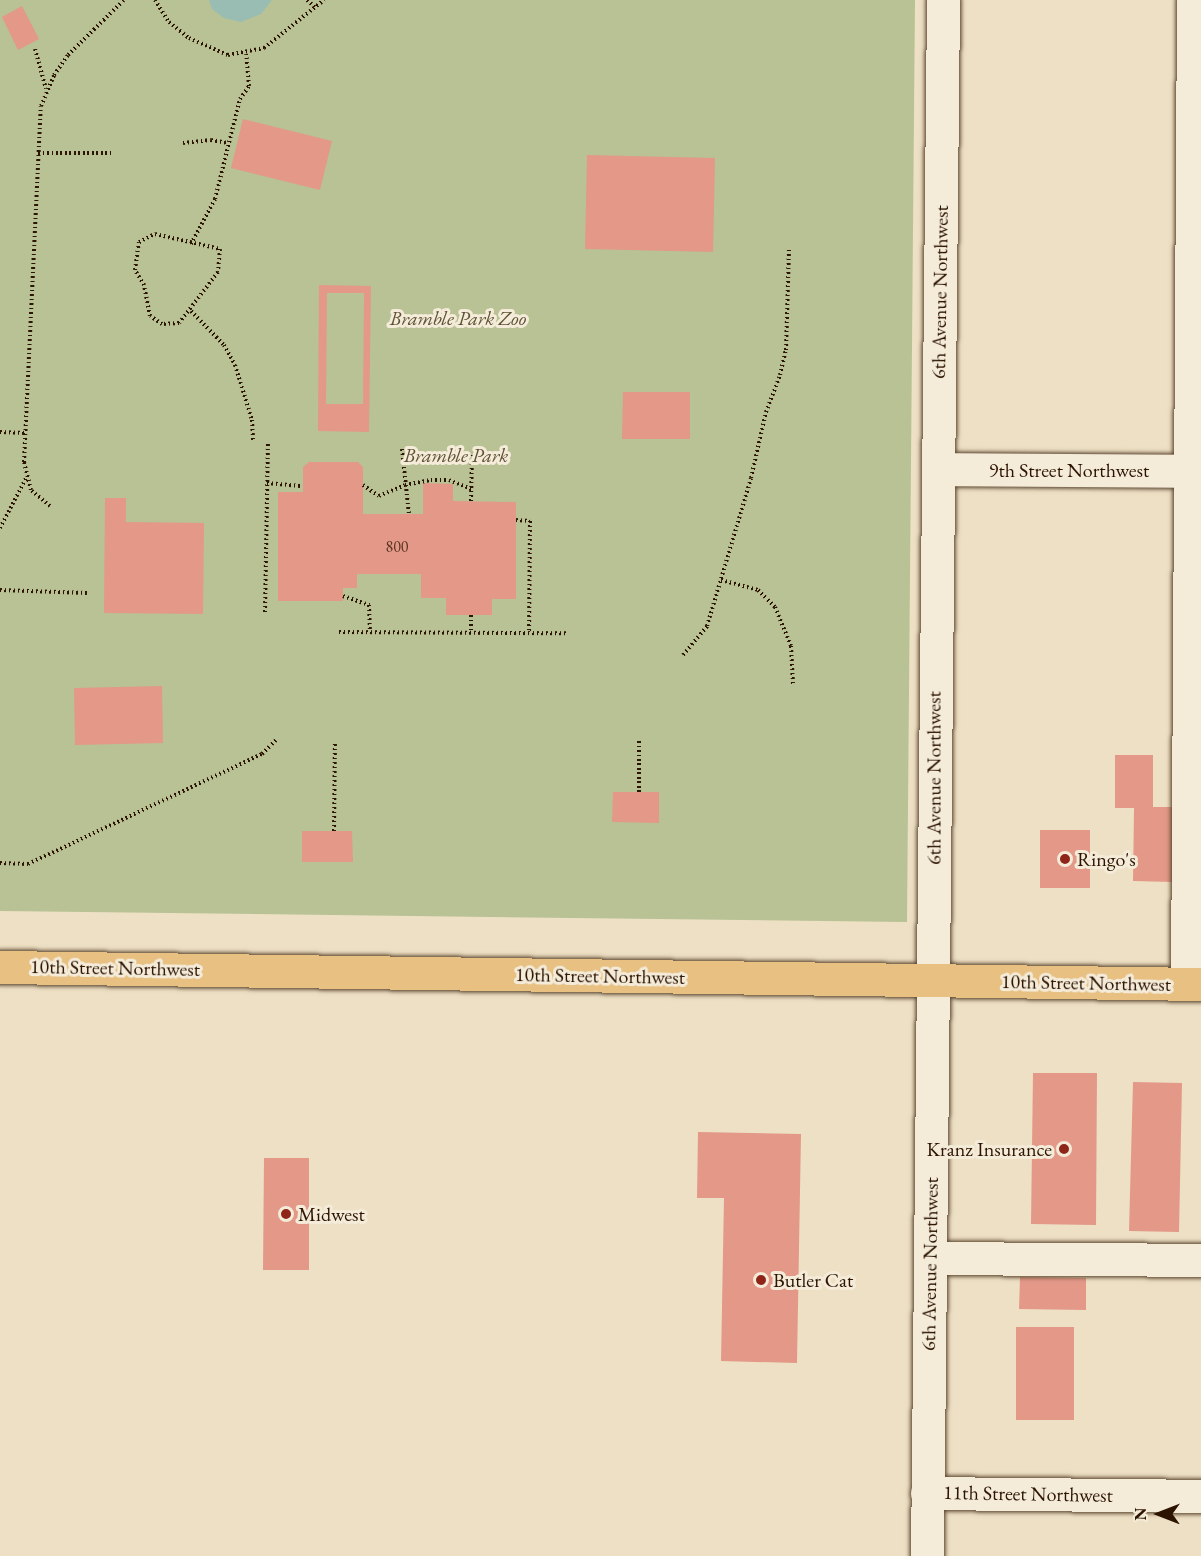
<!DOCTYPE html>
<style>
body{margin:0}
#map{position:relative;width:1201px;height:1556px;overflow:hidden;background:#eee0c4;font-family:"EB Garamond",serif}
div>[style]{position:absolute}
.green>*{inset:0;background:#b8c295}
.water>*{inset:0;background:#99bdb3}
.building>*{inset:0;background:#e39888}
.path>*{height:4px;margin-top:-2px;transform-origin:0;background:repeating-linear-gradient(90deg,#2c1400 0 1.5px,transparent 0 4.5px)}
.roads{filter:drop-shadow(0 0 2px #5c4731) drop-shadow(0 0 2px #5c4731)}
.minor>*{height:33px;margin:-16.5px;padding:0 16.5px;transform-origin:16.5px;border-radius:16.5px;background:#f4ebd9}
.major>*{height:33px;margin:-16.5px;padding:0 16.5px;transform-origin:16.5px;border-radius:16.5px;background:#e7c082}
.dots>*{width:16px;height:16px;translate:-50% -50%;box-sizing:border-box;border:3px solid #f4ebd9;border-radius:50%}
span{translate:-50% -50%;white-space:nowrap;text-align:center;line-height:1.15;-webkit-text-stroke:6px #f4ebd9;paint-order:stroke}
.number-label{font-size:16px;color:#5a3522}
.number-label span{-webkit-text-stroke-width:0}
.street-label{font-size:20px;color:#2c1400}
.park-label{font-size:20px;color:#5d5134;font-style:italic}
.poi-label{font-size:20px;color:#2c1400}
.left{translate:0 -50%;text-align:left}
.right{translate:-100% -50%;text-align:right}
.north{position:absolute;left:1129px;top:1484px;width:60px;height:60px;-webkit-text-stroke:4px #f4ebd9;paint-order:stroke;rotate:270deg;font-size:16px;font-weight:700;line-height:24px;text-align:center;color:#2c1400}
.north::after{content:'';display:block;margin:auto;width:21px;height:27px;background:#2c1400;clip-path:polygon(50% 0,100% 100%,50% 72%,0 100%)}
</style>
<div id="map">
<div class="green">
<i style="clip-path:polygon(0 0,915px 0,907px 922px,0 911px)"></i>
</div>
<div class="water">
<i style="clip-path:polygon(209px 0,272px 0,261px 14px,241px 22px,224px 18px,212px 9px)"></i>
</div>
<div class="building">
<i style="clip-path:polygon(22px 6px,39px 39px,18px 50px,2px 17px)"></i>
<i style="clip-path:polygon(243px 119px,332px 141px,320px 190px,231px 168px)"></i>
<i style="clip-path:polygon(587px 155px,715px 158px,713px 252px,585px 249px)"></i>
<i style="clip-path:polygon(evenodd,319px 285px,371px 286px,369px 432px,318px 431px,319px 285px,327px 293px,364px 293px,363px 404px,326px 404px,327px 293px)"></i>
<i style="clip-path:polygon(623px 392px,690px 392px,690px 439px,622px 439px)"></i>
<i style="clip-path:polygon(309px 462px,358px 462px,363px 467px,363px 514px,423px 514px,423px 483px,453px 484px,453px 501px,516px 502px,516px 599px,492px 599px,492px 615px,446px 615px,446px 598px,421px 598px,421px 574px,357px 574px,357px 588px,343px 588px,343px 601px,278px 601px,278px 492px,303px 492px,303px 467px)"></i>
<i style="clip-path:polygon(105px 498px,126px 498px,126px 522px,204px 523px,203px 614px,104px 613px)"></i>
<i style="clip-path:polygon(162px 686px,163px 743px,75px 745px,74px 688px)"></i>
<i style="clip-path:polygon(1115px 755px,1153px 755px,1153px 807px,1174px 807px,1173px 882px,1133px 881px,1134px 808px,1115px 808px)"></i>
<i style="clip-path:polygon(613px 792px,659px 792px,659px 823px,612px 822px)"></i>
<i style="clip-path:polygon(1040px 830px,1090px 830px,1090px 888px,1040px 888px)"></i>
<i style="clip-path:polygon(302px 831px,352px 831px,353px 862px,302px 862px)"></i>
<i style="clip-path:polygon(1033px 1073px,1097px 1073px,1096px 1225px,1031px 1224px)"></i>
<i style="clip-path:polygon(1133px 1082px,1182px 1083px,1179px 1232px,1129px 1231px)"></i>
<i style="clip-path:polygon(698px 1132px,801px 1134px,797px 1363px,721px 1361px,724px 1198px,697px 1198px)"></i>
<i style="clip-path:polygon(264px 1158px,309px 1158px,309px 1270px,263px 1270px)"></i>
<i style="clip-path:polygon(1020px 1277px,1086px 1278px,1086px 1310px,1019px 1309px)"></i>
<i style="clip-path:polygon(1016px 1327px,1074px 1327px,1074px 1420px,1016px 1420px)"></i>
</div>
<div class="path">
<i style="left:155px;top:0;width:26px;rotate:58deg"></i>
<i style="left:169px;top:22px;width:26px;rotate:39deg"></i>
<i style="left:189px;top:38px;width:43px;rotate:23.6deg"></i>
<i style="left:228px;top:55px;width:37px;rotate:-11deg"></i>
<i style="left:264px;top:48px;width:77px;rotate:-38.7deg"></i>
<i style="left:307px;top:0;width:12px;rotate:42deg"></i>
<i style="left:35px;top:49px;width:41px;rotate:74.6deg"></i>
<i style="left:183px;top:143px;width:28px;rotate:-6deg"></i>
<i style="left:211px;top:140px;width:17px;rotate:10deg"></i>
<i style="left:38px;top:153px;width:75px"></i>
<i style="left:155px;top:234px;width:67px;rotate:13deg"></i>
<i style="left:220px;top:249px;width:23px;rotate:95deg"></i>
<i style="left:218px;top:272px;width:64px;rotate:127.4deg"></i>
<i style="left:179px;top:323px;width:17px;rotate:177deg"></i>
<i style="left:162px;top:324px;width:14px;rotate:-146deg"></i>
<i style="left:150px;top:316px;width:32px;rotate:-101deg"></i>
<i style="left:144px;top:285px;width:17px;rotate:-121deg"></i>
<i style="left:135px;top:270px;width:28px;rotate:-82deg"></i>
<i style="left:139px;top:242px;width:18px;rotate:-27deg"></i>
<i style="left:191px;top:244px;width:51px;rotate:-61.9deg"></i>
<i style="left:215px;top:199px;width:103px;rotate:-76deg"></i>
<i style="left:240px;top:99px;width:16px;rotate:-55deg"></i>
<i style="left:249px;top:86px;width:32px;rotate:-95deg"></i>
<i style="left:191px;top:311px;width:47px;rotate:45.9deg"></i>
<i style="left:224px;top:345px;width:23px;rotate:61deg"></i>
<i style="left:235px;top:365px;width:58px;rotate:72.8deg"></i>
<i style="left:252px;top:420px;width:21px;rotate:87deg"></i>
<i style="left:0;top:432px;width:26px;rotate:2deg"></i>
<i style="left:402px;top:449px;width:65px;rotate:83.9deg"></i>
<i style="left:267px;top:483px;width:36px;rotate:5deg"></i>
<i style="left:363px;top:485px;width:19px;rotate:35deg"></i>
<i style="left:379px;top:496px;width:28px;rotate:-23deg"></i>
<i style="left:405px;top:485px;width:26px;rotate:-11deg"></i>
<i style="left:431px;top:480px;width:18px"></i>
<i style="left:449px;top:480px;width:24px;rotate:22deg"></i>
<i style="left:471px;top:501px;width:48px;rotate:-88.8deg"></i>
<i style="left:50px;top:506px;width:25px;rotate:-140deg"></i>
<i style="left:31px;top:490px;width:29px;rotate:-104deg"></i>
<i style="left:24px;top:462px;width:356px;rotate:-87.3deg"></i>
<i style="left:41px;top:106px;width:34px;rotate:-67deg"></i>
<i style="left:54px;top:75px;width:24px;rotate:-55deg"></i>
<i style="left:68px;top:55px;width:78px;rotate:-44.5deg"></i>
<i style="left:516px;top:520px;width:14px;rotate:4deg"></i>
<i style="left:530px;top:521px;width:112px;rotate:90.5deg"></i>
<i style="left:0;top:528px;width:56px;rotate:-62.5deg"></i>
<i style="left:721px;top:580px;width:38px;rotate:15deg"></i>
<i style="left:758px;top:590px;width:24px;rotate:45deg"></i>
<i style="left:775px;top:607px;width:42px;rotate:67.7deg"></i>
<i style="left:791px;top:646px;width:38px;rotate:87deg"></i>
<i style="left:0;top:590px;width:87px;rotate:2deg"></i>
<i style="left:343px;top:596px;width:28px;rotate:19deg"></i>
<i style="left:369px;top:605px;width:27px;rotate:88deg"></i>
<i style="left:265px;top:612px;width:170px;rotate:-89deg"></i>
<i style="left:471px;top:615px;width:17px;rotate:90deg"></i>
<i style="left:339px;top:632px;width:228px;rotate:0.3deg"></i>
<i style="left:683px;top:655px;width:38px;rotate:-50deg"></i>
<i style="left:707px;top:626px;width:154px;rotate:-73.4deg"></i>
<i style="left:751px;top:478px;width:68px;rotate:-77.2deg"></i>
<i style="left:766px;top:412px;width:40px;rotate:-69deg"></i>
<i style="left:780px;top:375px;width:26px;rotate:-77deg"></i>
<i style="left:786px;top:350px;width:102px;rotate:-88.3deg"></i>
<i style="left:639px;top:741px;width:51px;rotate:90deg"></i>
<i style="left:334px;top:831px;width:90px;rotate:-89.4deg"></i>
<i style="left:0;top:863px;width:28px;rotate:2deg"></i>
<i style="left:28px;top:864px;width:259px;rotate:-25.2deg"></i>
<i style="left:262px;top:754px;width:20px;rotate:-45deg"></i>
</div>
<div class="roads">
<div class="minor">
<i style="left:938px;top:469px;width:263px;rotate:0.4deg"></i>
<i style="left:1187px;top:984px;width:984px;rotate:-89.65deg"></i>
<i style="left:930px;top:1258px;width:271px;rotate:0.4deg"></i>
<i style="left:927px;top:1493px;width:274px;rotate:0.6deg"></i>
<i style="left:927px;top:1556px;width:1556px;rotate:-89.41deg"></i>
</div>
<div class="major">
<i style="left:0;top:967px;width:1201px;rotate:0.81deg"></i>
</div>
</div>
<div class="dots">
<i style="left:1065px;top:859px;background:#8f2418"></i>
<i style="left:1064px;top:1149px;background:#8f2418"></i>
<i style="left:286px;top:1214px;background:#8f2418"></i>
<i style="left:761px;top:1280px;background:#8f2418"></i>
</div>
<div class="number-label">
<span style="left:397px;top:547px">800</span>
</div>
<div class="street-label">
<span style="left:940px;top:292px;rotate:-89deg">6th Avenue Northwest</span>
<span style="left:1069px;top:470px">9th Street Northwest</span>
<span style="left:934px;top:778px;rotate:-90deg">6th Avenue Northwest</span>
<span style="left:115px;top:968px;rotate:1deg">10th Street Northwest</span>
<span style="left:600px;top:976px;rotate:1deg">10th Street Northwest</span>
<span style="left:1086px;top:983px;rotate:1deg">10th Street Northwest</span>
<span style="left:930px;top:1264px;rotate:-89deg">6th Avenue Northwest</span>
<span style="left:1028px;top:1494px;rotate:1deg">11th Street Northwest</span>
</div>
<div class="park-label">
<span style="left:458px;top:318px">Bramble Park Zoo</span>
<span style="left:456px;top:455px">Bramble Park</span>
</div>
<div class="poi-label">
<span class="left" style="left:1077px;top:859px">Ringo's</span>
<span class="right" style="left:1052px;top:1149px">Kranz Insurance</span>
<span class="left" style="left:298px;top:1214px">Midwest</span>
<span class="left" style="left:773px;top:1280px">Butler Cat</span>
</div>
<div class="north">N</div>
</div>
